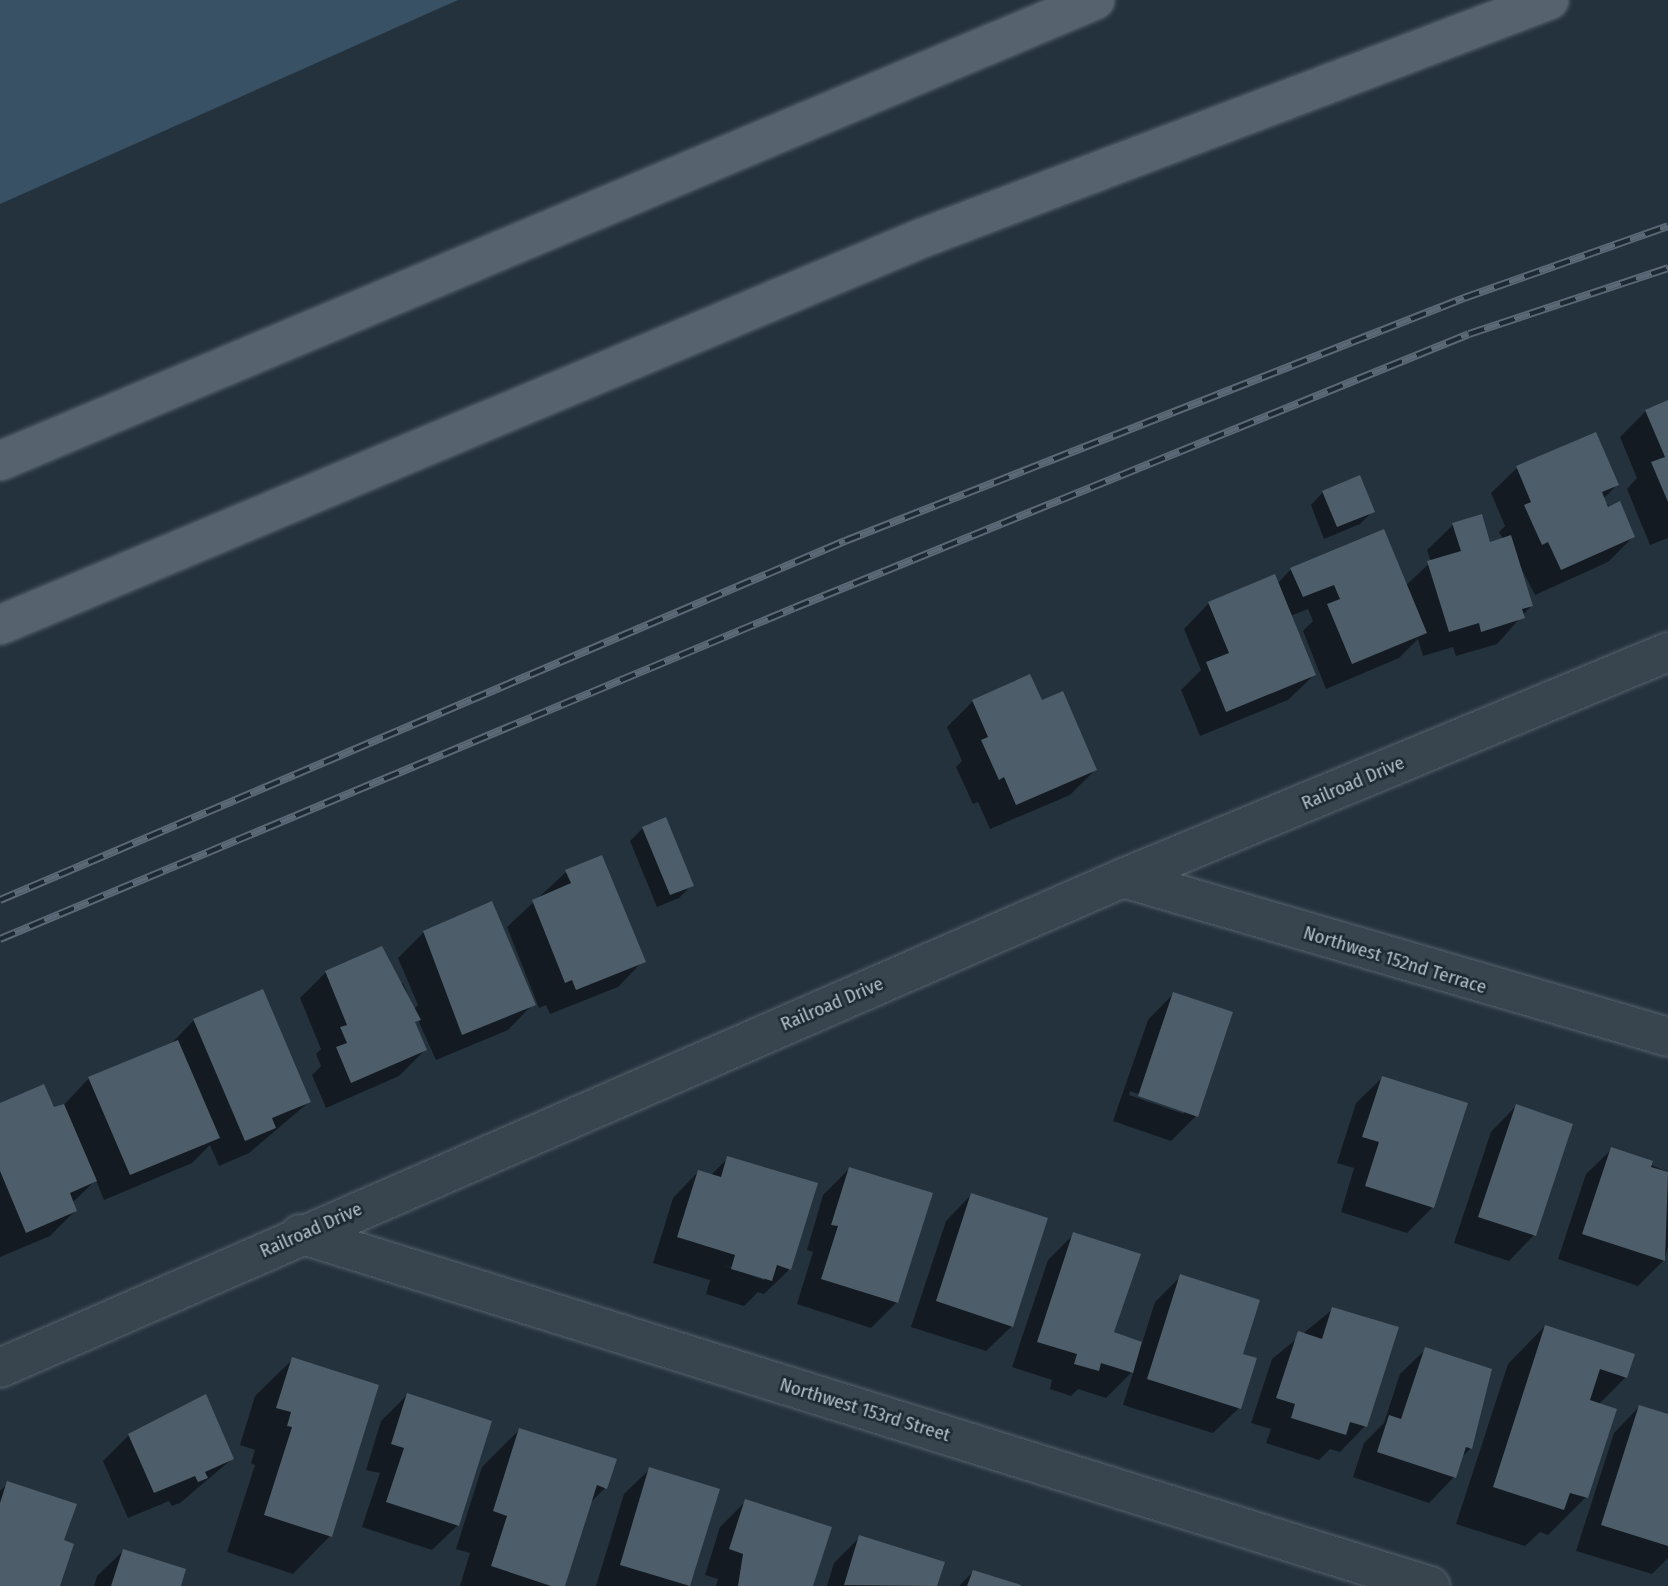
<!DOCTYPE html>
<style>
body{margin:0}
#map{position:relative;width:1668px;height:1586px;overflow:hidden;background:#24323e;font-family:"Fira Sans Condensed",sans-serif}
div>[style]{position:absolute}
.water>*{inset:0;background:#385165}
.shadow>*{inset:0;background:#0007}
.building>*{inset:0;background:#4d5d69}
.roads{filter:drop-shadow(0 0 2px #56626c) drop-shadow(0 0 2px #56626c)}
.minor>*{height:38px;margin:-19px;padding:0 19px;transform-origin:19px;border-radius:19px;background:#38444e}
.major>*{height:38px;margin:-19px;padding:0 19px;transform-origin:19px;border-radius:19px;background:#56636e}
.rail>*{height:8px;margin-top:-4px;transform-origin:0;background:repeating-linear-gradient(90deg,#1d2933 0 16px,#5a6975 0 32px);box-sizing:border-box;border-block:2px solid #5a6975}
span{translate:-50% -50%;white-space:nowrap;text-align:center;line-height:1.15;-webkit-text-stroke:5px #1d2933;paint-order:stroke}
.street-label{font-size:19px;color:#b4bfc9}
</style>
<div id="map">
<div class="water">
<i style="clip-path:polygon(0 0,458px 0,0 204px)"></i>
</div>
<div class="shadow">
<i style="clip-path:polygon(1668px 402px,1668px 538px,1650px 545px,1627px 489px,1637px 478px,1620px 437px,1646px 411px)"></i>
<i style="clip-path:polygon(1517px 468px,1617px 485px,1603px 499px,1633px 537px,1608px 562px,1535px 595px,1518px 562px,1531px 606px,1497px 644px,1456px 656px,1453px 647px,1423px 656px,1418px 639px,1399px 658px,1326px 689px,1303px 631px,1313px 621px,1308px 609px,1290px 616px,1314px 675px,1288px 700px,1200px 736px,1181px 690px,1201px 670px,1184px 629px,1209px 603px,1277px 584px,1291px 569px,1405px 586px,1431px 562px,1427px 550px,1453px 525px,1489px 544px,1503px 539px,1499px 532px,1505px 526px,1491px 493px)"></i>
<i style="clip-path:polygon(1323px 492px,1373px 511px,1360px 524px,1324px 539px,1311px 505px)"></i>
<i style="clip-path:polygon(973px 701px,1041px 702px,1095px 770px,1070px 795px,990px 829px,978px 802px,973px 804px,956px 767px,962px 761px,947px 727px)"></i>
<i style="clip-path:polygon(643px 828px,692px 885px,679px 898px,657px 907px,630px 841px)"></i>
<i style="clip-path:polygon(566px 872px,643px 961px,618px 987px,550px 1014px,546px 1005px,539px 1008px,507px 927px)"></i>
<i style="clip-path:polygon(424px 932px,533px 1004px,508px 1030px,436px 1060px,418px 1020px,414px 1024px,425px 1050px,399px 1076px,326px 1108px,312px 1075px,321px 1066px,316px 1054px,321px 1049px,300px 998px,326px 972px,381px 948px,397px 985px,403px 983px,414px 1009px,418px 1005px,398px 958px)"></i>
<i style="clip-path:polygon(evenodd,1173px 994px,1196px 1116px,1171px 1141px,1113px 1121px,1148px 1020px,1173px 994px,1130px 1091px,1184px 1110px,1184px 1114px,1129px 1095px,1130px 1091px)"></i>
<i style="clip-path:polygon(194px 1020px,309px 1102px,249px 1153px,219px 1166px,210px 1145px,192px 1163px,104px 1200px,96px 1180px,72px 1203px,75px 1211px,50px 1236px,0 1257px,0 1105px,53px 1110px,64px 1105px,89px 1078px,169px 1046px)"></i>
<i style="clip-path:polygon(1382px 1078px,1433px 1207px,1407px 1233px,1341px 1212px,1354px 1168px,1337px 1163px,1356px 1103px)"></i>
<i style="clip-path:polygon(1516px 1106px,1534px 1235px,1509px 1261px,1454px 1243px,1491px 1132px)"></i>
<i style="clip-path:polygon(1612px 1149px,1668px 1172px,1668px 1248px,1664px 1260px,1638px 1286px,1558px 1259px,1586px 1174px)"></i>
<i style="clip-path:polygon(evenodd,728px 1158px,790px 1269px,764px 1294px,758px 1292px,744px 1306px,706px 1294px,710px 1280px,653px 1263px,673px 1198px,698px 1172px,710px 1176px,728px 1158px,723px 1265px,767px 1278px,764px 1280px,723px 1265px)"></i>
<i style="clip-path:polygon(849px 1169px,897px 1302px,871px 1328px,797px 1304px,813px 1252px,807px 1250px,823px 1195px)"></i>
<i style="clip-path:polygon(971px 1195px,1012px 1326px,986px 1351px,911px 1327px,946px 1221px)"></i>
<i style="clip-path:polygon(1074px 1234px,1112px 1334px,1142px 1343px,1155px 1302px,1181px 1276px,1241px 1355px,1239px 1408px,1213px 1433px,1123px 1405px,1134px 1370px,1106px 1398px,1078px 1389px,1071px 1396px,1050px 1389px,1052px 1380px,1012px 1367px,1048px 1260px)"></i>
<i style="clip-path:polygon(1333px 1309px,1365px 1426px,1340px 1452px,1330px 1449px,1319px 1460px,1266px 1443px,1271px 1429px,1251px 1423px,1272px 1359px)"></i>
<i style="clip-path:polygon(1545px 1326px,1626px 1377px,1598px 1405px,1586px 1497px,1548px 1535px,1540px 1532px,1525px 1546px,1456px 1524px,1508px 1364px)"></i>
<i style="clip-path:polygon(1426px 1349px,1471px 1448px,1461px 1458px,1454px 1477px,1429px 1503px,1353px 1477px,1364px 1443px,1384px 1423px,1400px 1374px)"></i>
<i style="clip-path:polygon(293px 1359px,330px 1536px,293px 1574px,227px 1552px,255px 1465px,251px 1463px,255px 1450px,240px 1445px,255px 1396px)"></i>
<i style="clip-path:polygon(407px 1395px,458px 1525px,432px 1550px,362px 1527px,380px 1473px,366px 1470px,381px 1421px)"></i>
<i style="clip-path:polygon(1639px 1407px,1668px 1416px,1668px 1558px,1652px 1574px,1576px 1551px,1614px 1433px)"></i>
<i style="clip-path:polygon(519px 1430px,605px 1488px,590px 1503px,563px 1586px,460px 1586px,470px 1553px,456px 1549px,482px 1467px)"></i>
<i style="clip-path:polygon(129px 1435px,232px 1459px,180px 1503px,172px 1506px,169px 1501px,128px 1518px,103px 1461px)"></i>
<i style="clip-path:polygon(650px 1469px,718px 1490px,688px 1586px,596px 1586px,624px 1494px)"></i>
<i style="clip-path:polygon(8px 1483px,62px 1541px,58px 1586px,0 1586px,0 1491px)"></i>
<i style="clip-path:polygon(746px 1501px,811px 1586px,716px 1586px,718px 1579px,705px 1575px,720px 1527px)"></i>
<i style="clip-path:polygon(860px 1537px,942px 1564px,935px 1586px,827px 1586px,834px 1563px)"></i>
<i style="clip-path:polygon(123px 1551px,179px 1586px,94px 1586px,97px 1576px)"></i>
<i style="clip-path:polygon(973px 1572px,1017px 1586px,959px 1586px)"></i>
</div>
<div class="building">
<i style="clip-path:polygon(1668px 400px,1668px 502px,1651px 462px,1665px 457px,1645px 410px)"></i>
<i style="clip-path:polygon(1596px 432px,1619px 485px,1602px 492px,1608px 507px,1620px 501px,1635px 537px,1561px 570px,1548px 542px,1542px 545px,1524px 505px,1531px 502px,1516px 466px)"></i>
<i style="clip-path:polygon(1360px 475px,1375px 512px,1337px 527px,1322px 491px)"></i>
<i style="clip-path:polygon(1482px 514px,1490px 542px,1511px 535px,1533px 606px,1522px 609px,1525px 618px,1481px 632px,1479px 623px,1449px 632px,1427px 561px,1461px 551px,1452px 523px)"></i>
<i style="clip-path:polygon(1384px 529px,1427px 633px,1352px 664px,1327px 604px,1340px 599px,1334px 585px,1303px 597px,1290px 568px)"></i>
<i style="clip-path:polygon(1275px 574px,1316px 675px,1226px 712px,1206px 662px,1229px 653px,1208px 602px)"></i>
<i style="clip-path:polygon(1030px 674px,1042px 700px,1063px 691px,1097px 770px,1016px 805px,1004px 777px,999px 780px,981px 740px,988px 737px,972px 700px)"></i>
<i style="clip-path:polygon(666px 817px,694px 886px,670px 895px,642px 827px)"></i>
<i style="clip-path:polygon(602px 855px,646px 962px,576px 990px,572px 980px,565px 983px,532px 900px,571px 883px,565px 870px)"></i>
<i style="clip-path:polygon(492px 901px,536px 1005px,462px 1035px,423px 931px)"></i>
<i style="clip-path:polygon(382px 946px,421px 1020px,415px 1022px,427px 1050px,351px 1083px,336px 1047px,347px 1043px,340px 1027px,347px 1025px,325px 971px)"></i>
<i style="clip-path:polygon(263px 989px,311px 1102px,272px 1118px,276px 1128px,245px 1141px,193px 1019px)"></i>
<i style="clip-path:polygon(1173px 992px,1233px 1012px,1198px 1117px,1138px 1096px)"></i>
<i style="clip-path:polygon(178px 1040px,220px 1138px,130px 1175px,88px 1077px)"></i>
<i style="clip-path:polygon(1382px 1076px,1468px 1103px,1434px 1208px,1365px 1186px,1379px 1142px,1362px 1137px)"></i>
<i style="clip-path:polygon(44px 1084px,54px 1107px,64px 1104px,97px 1181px,70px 1193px,77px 1211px,26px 1233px,0 1171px,0 1103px)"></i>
<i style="clip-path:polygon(1516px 1104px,1573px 1124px,1536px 1236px,1478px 1217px)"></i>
<i style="clip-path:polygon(1611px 1147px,1653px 1161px,1651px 1167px,1668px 1172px,1665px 1261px,1582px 1234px)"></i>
<i style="clip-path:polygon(727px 1156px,818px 1183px,791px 1270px,777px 1265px,772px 1281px,731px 1269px,735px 1255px,677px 1237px,698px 1170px,721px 1177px)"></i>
<i style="clip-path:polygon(849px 1167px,933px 1193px,898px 1303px,821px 1279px,838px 1226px,831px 1225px)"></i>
<i style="clip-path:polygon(971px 1193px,1048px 1218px,1013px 1327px,936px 1301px)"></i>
<i style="clip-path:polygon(1073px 1232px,1141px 1254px,1114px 1332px,1142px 1342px,1133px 1373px,1101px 1363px,1099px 1371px,1074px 1364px,1077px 1354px,1037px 1342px)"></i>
<i style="clip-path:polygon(1180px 1274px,1260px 1300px,1243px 1354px,1257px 1358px,1241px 1409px,1147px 1379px)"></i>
<i style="clip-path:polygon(1332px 1307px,1399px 1327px,1367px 1427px,1350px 1422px,1346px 1435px,1291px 1418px,1295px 1404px,1276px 1398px,1298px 1331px,1322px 1339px)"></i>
<i style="clip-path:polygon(1545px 1325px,1635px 1354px,1627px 1378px,1600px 1369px,1590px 1400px,1617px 1409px,1588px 1498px,1570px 1493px,1564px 1510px,1493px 1487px)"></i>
<i style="clip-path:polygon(1425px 1347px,1492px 1369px,1472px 1449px,1466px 1447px,1456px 1478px,1377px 1452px,1389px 1415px,1401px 1419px)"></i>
<i style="clip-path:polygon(292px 1357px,379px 1385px,332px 1537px,264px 1515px,292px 1427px,287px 1426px,291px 1412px,276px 1408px)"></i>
<i style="clip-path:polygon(407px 1393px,492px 1421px,459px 1526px,386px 1502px,404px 1448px,391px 1444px)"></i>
<i style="clip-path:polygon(206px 1394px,234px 1459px,205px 1472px,208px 1478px,198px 1482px,195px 1476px,154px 1493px,128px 1434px)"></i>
<i style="clip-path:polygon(1639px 1405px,1668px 1414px,1668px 1546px,1601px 1525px)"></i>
<i style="clip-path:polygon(519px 1428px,617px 1459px,607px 1489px,597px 1485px,565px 1586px,551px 1586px,491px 1566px,507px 1516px,493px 1511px)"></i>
<i style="clip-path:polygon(649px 1467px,720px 1489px,690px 1586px,620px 1565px)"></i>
<i style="clip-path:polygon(7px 1481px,77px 1504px,64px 1540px,74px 1544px,60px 1586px,0 1586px,0 1503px)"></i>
<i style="clip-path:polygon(745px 1499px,832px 1527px,813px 1586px,738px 1586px,743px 1554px,729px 1549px)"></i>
<i style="clip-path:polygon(859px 1535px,945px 1562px,937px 1586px,844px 1585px)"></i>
<i style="clip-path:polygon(123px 1549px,186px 1569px,181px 1586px,111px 1586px)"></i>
<i style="clip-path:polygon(973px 1570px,1021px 1585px,1021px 1586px,967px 1586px)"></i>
</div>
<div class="roads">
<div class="minor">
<i style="left:1123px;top:878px;width:568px;rotate:16.26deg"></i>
<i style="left:300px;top:1234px;width:1184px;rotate:17.3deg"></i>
<i style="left:0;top:1368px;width:1225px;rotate:-23.57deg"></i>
<i style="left:1123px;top:878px;width:590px;rotate:-22.52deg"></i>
</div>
<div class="major">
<i style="left:0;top:461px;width:1188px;rotate:-22.83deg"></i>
<i style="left:0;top:625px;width:995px;rotate:-22.77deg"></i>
<i style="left:917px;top:240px;width:676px;rotate:-20.79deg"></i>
</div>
</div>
<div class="rail">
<i style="left:0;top:900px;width:918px;rotate:-23.02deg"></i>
<i style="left:845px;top:541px;width:665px;rotate:-21.43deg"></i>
<i style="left:1464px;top:298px;width:216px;rotate:-19.4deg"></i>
<i style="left:0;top:939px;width:860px;rotate:-22.63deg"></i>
<i style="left:794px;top:608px;width:728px;rotate:-22.09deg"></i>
<i style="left:1469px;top:334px;width:210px;rotate:-18.3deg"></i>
</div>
<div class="street-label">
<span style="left:1353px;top:783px;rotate:-23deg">Railroad Drive</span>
<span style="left:1395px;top:960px;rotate:17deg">Northwest 152nd Terrace</span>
<span style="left:832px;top:1004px;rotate:-23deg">Railroad Drive</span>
<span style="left:311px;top:1230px;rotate:-24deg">Railroad Drive</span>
<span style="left:865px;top:1410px;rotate:17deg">Northwest 153rd Street</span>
</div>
</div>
